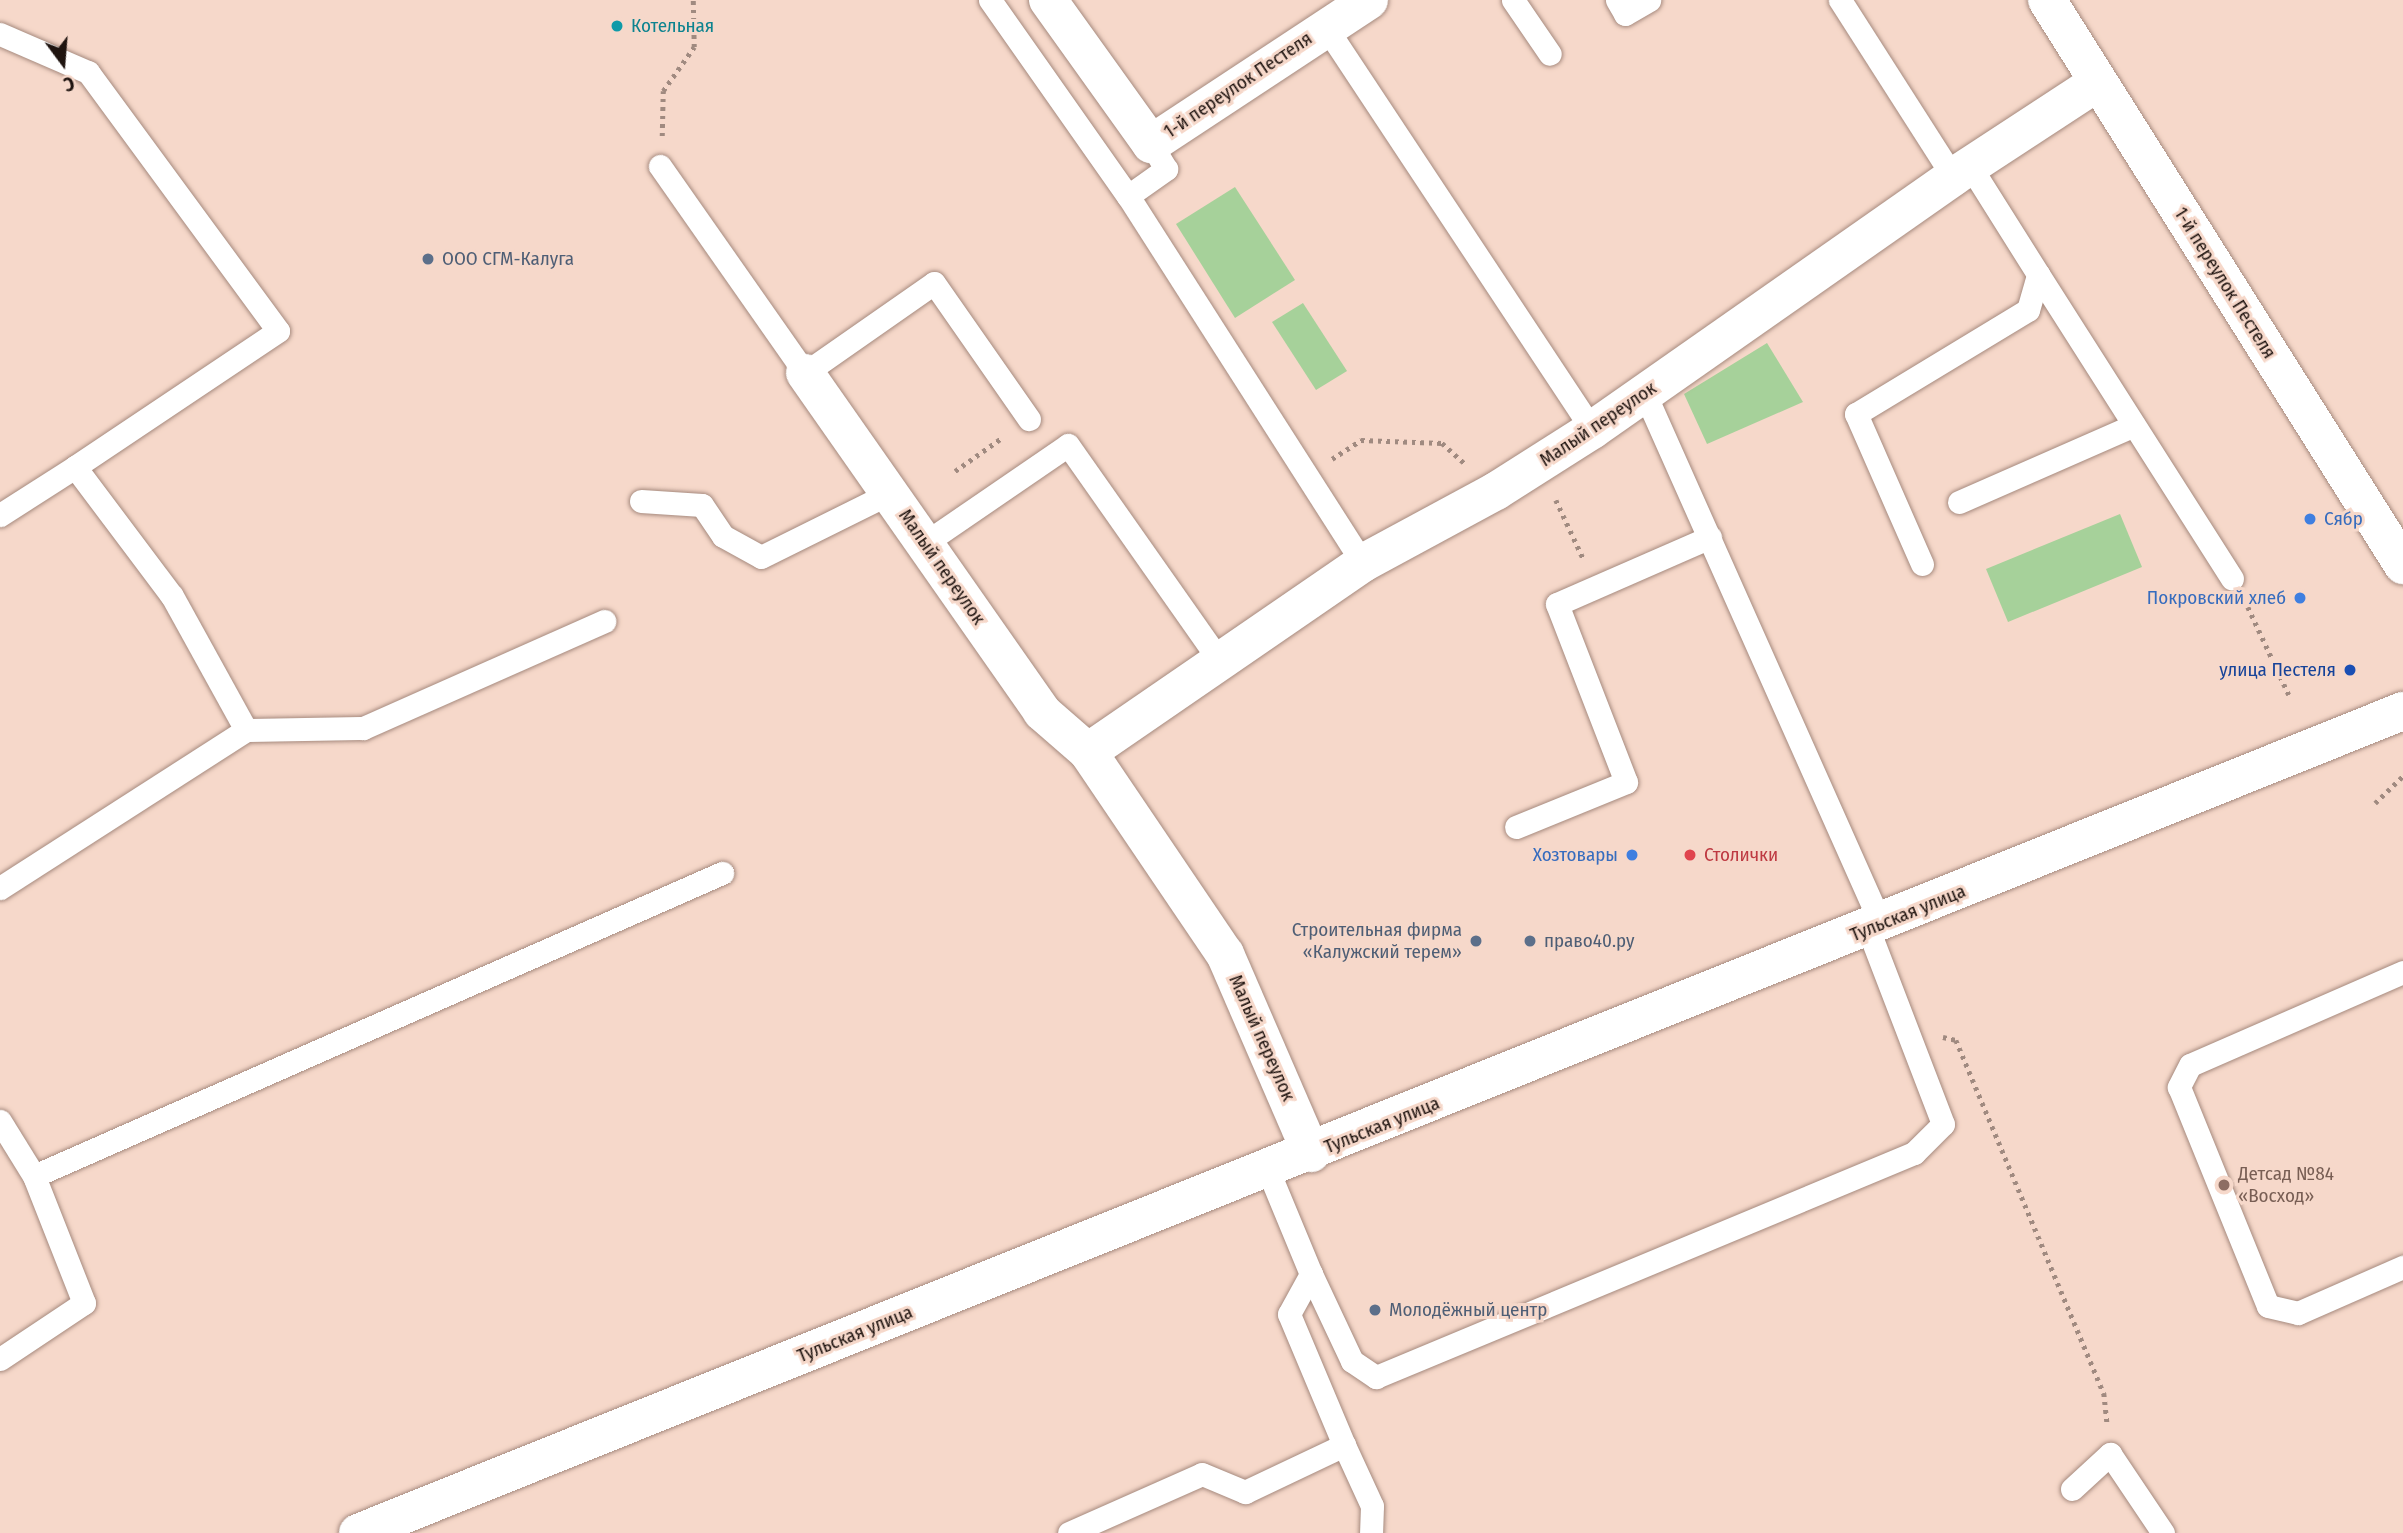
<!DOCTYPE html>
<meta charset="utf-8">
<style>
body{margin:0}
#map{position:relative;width:2403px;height:1533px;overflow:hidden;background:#f6d8ca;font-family:"Fira Sans Condensed",sans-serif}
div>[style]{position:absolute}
.green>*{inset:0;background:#a6d19a}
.path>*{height:4.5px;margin-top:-2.25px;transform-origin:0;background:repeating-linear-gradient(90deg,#a08a80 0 3.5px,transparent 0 8.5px)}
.roads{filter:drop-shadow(0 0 2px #a68a7e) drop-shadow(0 0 2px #a68a7e)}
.service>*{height:23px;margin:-11.5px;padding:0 11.5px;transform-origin:11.5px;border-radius:11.5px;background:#fff}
.minor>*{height:38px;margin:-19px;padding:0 19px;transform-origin:19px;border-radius:19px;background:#fff}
.secondary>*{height:38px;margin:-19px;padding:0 19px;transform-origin:19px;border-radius:19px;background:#fff}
.dots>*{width:19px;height:19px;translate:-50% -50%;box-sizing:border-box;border:4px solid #f6d8ca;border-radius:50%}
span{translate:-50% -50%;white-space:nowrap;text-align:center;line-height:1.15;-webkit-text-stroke:6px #f6d8ca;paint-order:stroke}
.culture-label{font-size:19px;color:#0d838f}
.left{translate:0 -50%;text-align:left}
.street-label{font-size:19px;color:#1f1410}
.service-label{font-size:19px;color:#4e5e75}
.right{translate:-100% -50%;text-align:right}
.shop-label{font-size:19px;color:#366cbe}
.transit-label{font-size:19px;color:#164399}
.health-label{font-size:19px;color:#be3a42}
.education-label{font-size:19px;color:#785e54}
.north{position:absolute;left:28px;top:28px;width:70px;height:70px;-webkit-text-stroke:5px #f6d8ca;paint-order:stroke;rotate:164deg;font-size:19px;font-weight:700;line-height:28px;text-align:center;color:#1f1410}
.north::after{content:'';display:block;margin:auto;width:24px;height:32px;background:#1f1410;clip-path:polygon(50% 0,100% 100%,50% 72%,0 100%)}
</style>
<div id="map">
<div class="green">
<i style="clip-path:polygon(1235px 187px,1295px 280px,1235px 318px,1176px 224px)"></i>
<i style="clip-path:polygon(1303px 303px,1347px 371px,1316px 390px,1272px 322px)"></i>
<i style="clip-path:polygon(1767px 343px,1803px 402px,1707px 444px,1684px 394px)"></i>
<i style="clip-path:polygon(2120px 514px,2142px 567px,2008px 622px,1986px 569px)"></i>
</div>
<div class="path">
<i style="left:662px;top:136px;width:45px;rotate:-88.7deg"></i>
<i style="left:663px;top:91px;width:54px;rotate:-54.8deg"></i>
<i style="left:694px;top:47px;width:47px;rotate:-91.2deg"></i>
<i style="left:1332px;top:459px;width:35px;rotate:-33deg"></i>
<i style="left:1361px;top:440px;width:81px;rotate:2.1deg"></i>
<i style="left:1442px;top:443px;width:30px;rotate:42deg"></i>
<i style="left:955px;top:471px;width:59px;rotate:-35.3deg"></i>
<i style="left:1556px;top:500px;width:64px;rotate:65deg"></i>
<i style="left:2248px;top:607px;width:97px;rotate:65deg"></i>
<i style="left:2375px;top:803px;width:39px;rotate:-44deg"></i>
<i style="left:1943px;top:1037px;width:13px;rotate:13deg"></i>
<i style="left:1956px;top:1040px;width:383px;rotate:67.3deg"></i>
<i style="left:2104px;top:1393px;width:30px;rotate:84deg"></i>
</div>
<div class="roads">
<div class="service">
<i style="left:990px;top:0;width:240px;rotate:54.9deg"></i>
<i style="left:1128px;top:196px;width:47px;rotate:-35.4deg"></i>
<i style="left:1166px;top:169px;width:29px;rotate:-121deg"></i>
<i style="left:1513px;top:0;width:65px;rotate:55.6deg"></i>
<i style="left:1617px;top:0;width:16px;rotate:60deg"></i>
<i style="left:1625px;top:14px;width:28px;rotate:-30deg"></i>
<i style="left:1840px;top:0;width:210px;rotate:57.4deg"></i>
<i style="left:1325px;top:26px;width:484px;rotate:56.5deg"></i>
<i style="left:0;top:34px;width:96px;rotate:23.4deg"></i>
<i style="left:88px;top:72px;width:321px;rotate:53.7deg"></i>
<i style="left:278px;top:331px;width:244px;rotate:146.2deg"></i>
<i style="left:75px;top:467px;width:161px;rotate:53.1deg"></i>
<i style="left:172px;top:596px;width:153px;rotate:61.1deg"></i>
<i style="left:660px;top:166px;width:253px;rotate:55deg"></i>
<i style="left:805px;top:373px;width:157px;rotate:-34.9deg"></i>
<i style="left:934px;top:283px;width:166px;rotate:55.1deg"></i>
<i style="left:1128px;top:196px;width:436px;rotate:57.4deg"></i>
<i style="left:2038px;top:274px;width:361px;rotate:57.5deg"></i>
<i style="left:1645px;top:394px;width:580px;rotate:66deg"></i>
<i style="left:641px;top:501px;width:61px;rotate:3.8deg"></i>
<i style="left:702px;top:505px;width:37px;rotate:56deg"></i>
<i style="left:723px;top:536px;width:43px;rotate:28.9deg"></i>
<i style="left:761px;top:557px;width:144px;rotate:-26.4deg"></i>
<i style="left:1959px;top:502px;width:191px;rotate:-23.7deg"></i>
<i style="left:0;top:515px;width:89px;rotate:-32.6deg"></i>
<i style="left:925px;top:543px;width:173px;rotate:-34.4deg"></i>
<i style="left:1068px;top:445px;width:264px;rotate:54.9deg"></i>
<i style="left:1922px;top:564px;width:164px;rotate:-113.7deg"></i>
<i style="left:1856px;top:414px;width:201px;rotate:-31.2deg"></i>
<i style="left:2028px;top:310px;width:37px;rotate:-74deg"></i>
<i style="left:2038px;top:274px;width:128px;rotate:-122.2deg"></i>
<i style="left:1516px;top:827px;width:119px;rotate:-22.2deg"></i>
<i style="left:1626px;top:782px;width:191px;rotate:-111.2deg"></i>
<i style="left:1557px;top:604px;width:167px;rotate:-23.6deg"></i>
<i style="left:0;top:888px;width:292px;rotate:-32.7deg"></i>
<i style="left:246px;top:730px;width:117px;rotate:-1deg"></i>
<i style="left:363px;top:728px;width:264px;rotate:-23.9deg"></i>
<i style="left:2403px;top:972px;width:232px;rotate:156.4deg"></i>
<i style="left:2190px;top:1065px;width:25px;rotate:117deg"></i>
<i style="left:2179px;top:1087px;width:236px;rotate:67.9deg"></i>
<i style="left:2268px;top:1306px;width:31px;rotate:13deg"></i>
<i style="left:2298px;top:1313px;width:115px;rotate:-23.7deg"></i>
<i style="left:0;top:1121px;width:65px;rotate:58.3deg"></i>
<i style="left:1311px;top:1274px;width:96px;rotate:64.8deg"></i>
<i style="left:1352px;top:1361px;width:29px;rotate:34deg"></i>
<i style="left:1376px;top:1377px;width:583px;rotate:-22.6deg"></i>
<i style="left:1914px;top:1153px;width:41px;rotate:-45deg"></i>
<i style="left:1943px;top:1124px;width:209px;rotate:-111deg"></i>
<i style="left:0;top:1359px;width:101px;rotate:-33.7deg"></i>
<i style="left:84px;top:1303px;width:136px;rotate:-111.5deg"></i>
<i style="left:34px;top:1176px;width:752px;rotate:-23.77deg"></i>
<i style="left:1344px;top:1445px;width:67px;rotate:65.3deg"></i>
<i style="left:1372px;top:1506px;width:27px;rotate:92deg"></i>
<i style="left:2072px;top:1489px;width:52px;rotate:-42.6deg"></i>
<i style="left:2110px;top:1454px;width:95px;rotate:56.1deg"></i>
<i style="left:1069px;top:1533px;width:145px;rotate:-23.9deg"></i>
<i style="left:1202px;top:1474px;width:47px;rotate:22.7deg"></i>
<i style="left:1245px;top:1492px;width:110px;rotate:-25.4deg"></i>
<i style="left:1344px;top:1445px;width:142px;rotate:-112.8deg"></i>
<i style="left:1289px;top:1314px;width:46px;rotate:-61.2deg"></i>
<i style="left:1311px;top:1274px;width:113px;rotate:-112.5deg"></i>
</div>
<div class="minor">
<i style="left:1048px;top:0;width:177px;rotate:54.4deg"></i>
<i style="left:1151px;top:144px;width:261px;rotate:-33.4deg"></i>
<i style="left:2047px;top:0;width:668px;rotate:57.79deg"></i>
<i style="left:805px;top:373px;width:414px;rotate:55deg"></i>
<i style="left:1042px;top:712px;width:61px;rotate:41deg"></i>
<i style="left:1088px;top:752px;width:244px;rotate:55.9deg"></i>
<i style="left:1225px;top:954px;width:217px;rotate:66.6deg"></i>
<i style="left:1088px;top:752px;width:334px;rotate:-34.5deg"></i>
<i style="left:1363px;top:563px;width:151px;rotate:-28.4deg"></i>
<i style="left:1496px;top:491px;width:114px;rotate:-32.4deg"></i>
<i style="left:1592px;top:430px;width:441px;rotate:-35deg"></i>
<i style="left:1953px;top:177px;width:173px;rotate:-33.2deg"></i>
</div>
<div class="secondary">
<i style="left:358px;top:1533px;width:2204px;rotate:-21.9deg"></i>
</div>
</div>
<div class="dots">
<i style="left:617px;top:26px;background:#0f9aa8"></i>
<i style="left:428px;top:259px;background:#5c6f8a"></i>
<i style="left:2310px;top:519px;background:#3f7fe0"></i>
<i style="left:2300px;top:598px;background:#3f7fe0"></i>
<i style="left:2350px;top:670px;background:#1a4fb4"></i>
<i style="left:1632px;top:855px;background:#3f7fe0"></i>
<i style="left:1690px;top:855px;background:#e0444e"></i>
<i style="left:1476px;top:941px;background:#5c6f8a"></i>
<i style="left:1530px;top:941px;background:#5c6f8a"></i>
<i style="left:2224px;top:1185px;background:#8d6e63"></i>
<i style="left:1375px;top:1310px;background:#5c6f8a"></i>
</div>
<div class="culture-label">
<span class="left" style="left:631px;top:26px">Котельная</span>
</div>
<div class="street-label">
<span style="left:1238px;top:85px;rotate:-34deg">1-й переулок Пестеля</span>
<span style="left:2225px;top:283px;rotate:58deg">1-й переулок Пестеля</span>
<span style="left:1598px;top:424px;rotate:-34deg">Малый переулок</span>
<span style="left:942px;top:567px;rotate:55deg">Малый переулок</span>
<span style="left:1908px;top:913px;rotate:-22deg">Тульская улица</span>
<span style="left:1262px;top:1038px;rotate:66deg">Малый переулок</span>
<span style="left:1382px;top:1125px;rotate:-22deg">Тульская улица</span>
<span style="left:855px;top:1334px;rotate:-22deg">Тульская улица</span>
</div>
<div class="service-label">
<span class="left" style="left:442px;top:259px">ООО СГМ-Калуга</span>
<span class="right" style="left:1462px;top:941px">Строительная фирма<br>«Калужский терем»</span>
<span class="left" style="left:1544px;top:941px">право40.ру</span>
<span class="left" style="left:1389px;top:1310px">Молодёжный центр</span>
</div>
<div class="shop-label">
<span class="left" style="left:2324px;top:519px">Сябр</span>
<span class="right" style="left:2286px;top:598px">Покровский хлеб</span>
<span class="right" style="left:1618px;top:855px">Хозтовары</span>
</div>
<div class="transit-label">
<span class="right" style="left:2336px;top:670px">улица Пестеля</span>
</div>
<div class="health-label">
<span class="left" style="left:1704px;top:855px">Столички</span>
</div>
<div class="education-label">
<span class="left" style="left:2238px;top:1185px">Детсад №84<br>«Восход»</span>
</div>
<div class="north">С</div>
</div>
